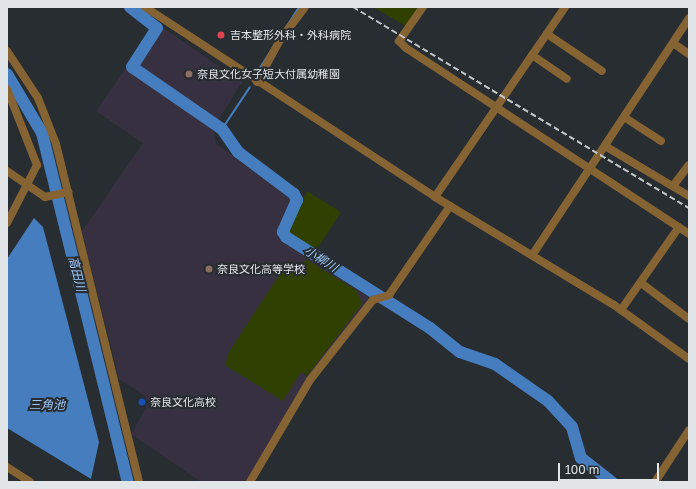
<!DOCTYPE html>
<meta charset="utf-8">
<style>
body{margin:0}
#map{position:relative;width:696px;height:489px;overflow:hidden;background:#272d31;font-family:"Golos Text","Noto Sans JP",sans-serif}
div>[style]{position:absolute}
.education>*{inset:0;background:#373040}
.green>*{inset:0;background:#304000}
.water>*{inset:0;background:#457dbf}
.stream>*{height:2px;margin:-1px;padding:0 1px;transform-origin:1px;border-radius:1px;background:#457dbf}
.river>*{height:12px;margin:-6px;padding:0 6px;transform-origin:6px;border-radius:6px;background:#457dbf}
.minor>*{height:8px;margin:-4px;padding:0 4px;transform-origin:4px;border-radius:4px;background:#866332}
.rail>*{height:2px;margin-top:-1px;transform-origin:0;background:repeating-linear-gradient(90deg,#c0c5c8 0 6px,transparent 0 9px)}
.dots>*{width:11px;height:11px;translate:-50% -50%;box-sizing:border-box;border:2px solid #272d31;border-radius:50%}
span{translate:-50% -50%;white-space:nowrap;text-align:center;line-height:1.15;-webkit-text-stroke:4px #272d31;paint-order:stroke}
.poi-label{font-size:11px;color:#e2e6e9}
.left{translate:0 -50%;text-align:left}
.water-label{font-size:12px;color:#9cc7fd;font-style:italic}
.frame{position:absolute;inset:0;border:8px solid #e2e6e9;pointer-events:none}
.scale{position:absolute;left:558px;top:463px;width:101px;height:18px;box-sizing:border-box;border:2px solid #e2e6e9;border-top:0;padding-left:5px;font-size:12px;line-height:14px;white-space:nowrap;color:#e2e6e9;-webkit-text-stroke:3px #272d31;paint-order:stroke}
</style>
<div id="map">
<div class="education">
<i style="clip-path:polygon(162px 27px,242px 82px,218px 121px,136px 65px)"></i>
<i style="clip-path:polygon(127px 67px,213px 128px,216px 144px,295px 201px,279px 229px,281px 241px,370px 298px,307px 379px,248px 482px,201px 482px,131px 434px,146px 408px,146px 397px,119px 379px,82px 231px,143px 143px,96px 111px)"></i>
</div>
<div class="green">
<i style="clip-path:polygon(373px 7px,419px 7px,406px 26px)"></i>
<i style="clip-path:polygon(307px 191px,341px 212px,315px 252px,286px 235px)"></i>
<i style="clip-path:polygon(306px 259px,357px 291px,362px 304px,307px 376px,301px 372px,283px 401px,225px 365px,229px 352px,289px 260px,300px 267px)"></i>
</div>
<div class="water">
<i style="clip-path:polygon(34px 218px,43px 227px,99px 442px,91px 479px,7px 428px,7px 259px)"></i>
</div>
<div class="stream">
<i style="left:256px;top:74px;width:80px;rotate:-57.3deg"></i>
<i style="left:222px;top:129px;width:50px;rotate:-56.3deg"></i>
</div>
<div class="river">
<i style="left:130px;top:7px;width:34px;rotate:38deg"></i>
<i style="left:157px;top:28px;width:46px;rotate:122.7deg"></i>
<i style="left:132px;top:67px;width:109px;rotate:34.6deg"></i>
<i style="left:222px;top:129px;width:28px;rotate:55deg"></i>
<i style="left:238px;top:152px;width:70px;rotate:36.9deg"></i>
<i style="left:294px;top:194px;width:7px;rotate:63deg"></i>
<i style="left:297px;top:200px;width:35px;rotate:114deg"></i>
<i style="left:283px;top:232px;width:6px;rotate:59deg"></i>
<i style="left:286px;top:237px;width:170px;rotate:32.3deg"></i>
<i style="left:430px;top:328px;width:38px;rotate:39deg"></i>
<i style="left:460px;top:352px;width:37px;rotate:19deg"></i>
<i style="left:495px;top:364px;width:65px;rotate:34.9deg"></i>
<i style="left:548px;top:401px;width:35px;rotate:47deg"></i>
<i style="left:572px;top:427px;width:32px;rotate:74deg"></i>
<i style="left:581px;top:458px;width:39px;rotate:38deg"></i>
<i style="left:7px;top:74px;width:69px;rotate:59.3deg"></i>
<i style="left:42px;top:133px;width:359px;rotate:76.2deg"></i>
</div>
<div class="minor">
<i style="left:145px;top:7px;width:347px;rotate:33.2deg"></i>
<i style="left:435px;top:197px;width:209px;rotate:31.1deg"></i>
<i style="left:614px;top:305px;width:92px;rotate:35.8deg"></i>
<i style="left:423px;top:7px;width:42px;rotate:125.2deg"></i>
<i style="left:399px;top:41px;width:10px;rotate:45deg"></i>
<i style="left:406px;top:48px;width:339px;rotate:33.3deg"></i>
<i style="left:547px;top:34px;width:66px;rotate:33.9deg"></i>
<i style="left:673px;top:43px;width:19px;rotate:35deg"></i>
<i style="left:7px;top:51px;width:56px;rotate:56.6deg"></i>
<i style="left:38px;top:98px;width:49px;rotate:68.6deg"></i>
<i style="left:56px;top:144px;width:348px;rotate:76.2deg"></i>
<i style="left:532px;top:55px;width:42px;rotate:34.4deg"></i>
<i style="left:257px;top:82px;width:48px;rotate:-61.3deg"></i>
<i style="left:280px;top:40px;width:41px;rotate:-52.9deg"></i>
<i style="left:7px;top:89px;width:82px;rotate:68.5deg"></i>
<i style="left:37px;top:165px;width:65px;rotate:117.3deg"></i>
<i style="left:624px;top:117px;width:44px;rotate:33deg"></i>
<i style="left:605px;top:146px;width:98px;rotate:30.8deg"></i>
<i style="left:7px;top:171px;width:46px;rotate:34.4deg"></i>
<i style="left:45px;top:197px;width:24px;rotate:-12deg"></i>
<i style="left:673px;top:186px;width:26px;rotate:-53deg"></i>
<i style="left:435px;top:197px;width:230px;rotate:-55.6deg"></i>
<i style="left:533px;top:254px;width:283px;rotate:-56.5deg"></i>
<i style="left:641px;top:283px;width:60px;rotate:36.9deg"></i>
<i style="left:621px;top:310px;width:101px;rotate:-55.1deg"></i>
<i style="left:7px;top:467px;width:27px;rotate:33deg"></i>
<i style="left:250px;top:482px;width:118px;rotate:-59.5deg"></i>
<i style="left:310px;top:380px;width:102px;rotate:-51.8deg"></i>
<i style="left:373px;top:300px;width:17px;rotate:-17deg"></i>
<i style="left:389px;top:295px;width:108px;rotate:-55.6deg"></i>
<i style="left:655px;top:482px;width:62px;rotate:-56.8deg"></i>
</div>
<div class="rail">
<i style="left:353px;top:7px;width:392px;rotate:30.9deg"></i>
</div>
<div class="dots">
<i style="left:221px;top:35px;background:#e0444e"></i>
<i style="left:189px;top:74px;background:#8d6e63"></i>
<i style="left:209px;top:269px;background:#8d6e63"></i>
<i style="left:142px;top:402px;background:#1a4fb4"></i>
</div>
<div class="poi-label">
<span class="left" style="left:230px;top:35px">吉本整形外科・外科病院</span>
<span class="left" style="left:197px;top:74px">奈良文化女子短大付属幼稚園</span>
<span class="left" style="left:217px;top:269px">奈良文化高等学校</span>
<span class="left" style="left:150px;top:402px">奈良文化高校</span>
</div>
<div class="water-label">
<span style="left:321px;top:259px;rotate:32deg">小柳川</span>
<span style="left:77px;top:274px;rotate:76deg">高田川</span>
<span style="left:47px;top:405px">三角池</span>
</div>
<div class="frame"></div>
<div class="scale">100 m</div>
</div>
